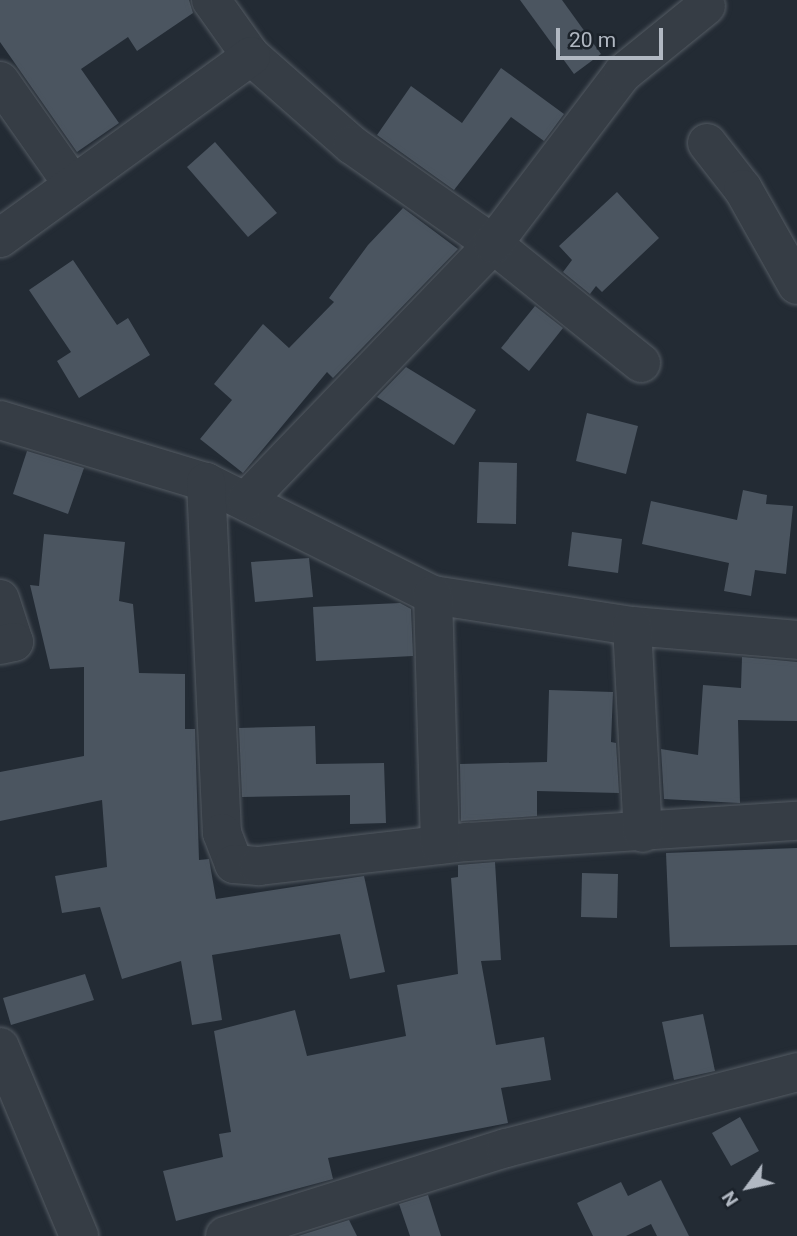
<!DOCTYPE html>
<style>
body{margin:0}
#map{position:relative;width:797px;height:1236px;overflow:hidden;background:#232b34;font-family:Roboto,sans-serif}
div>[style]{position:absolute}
.building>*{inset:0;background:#4b5560}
.roads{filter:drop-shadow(0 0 2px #545b63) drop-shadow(0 0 2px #545b63)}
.street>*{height:38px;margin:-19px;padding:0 19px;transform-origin:19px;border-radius:19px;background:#363d45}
span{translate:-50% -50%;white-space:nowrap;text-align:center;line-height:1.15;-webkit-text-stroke:5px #1b222a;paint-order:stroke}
.north{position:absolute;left:713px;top:1152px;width:70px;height:70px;-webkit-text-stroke:5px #1b222a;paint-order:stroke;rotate:237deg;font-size:19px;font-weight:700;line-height:28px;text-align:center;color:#b1b8c2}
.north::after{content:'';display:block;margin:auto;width:24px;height:32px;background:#b1b8c2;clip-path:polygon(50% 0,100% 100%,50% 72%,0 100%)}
.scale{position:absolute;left:556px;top:28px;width:107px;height:32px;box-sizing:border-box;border:4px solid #b1b8c2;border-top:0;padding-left:9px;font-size:21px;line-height:24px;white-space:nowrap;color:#b1b8c2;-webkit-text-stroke:5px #1b222a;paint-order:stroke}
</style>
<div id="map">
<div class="building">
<i style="clip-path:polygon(0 0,189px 0,193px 13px,137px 51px,128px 37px,81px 69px,119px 123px,77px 152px,0 42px)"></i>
<i style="clip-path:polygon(520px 0,562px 0,601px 54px,574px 74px)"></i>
<i style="clip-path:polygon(501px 68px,564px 114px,544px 141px,511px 117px,454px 190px,377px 135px,411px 86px,462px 123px)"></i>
<i style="clip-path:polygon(215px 142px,277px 213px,248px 237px,187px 167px)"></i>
<i style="clip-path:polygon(617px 192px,659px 238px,602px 292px,596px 286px,590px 294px,563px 272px,572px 260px,559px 246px)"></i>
<i style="clip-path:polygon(403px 208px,458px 249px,333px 378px,327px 372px,243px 473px,200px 439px,232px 400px,214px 384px,263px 324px,289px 348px,334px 302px,329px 298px,368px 245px)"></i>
<i style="clip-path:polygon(73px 260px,117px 325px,128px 318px,150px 355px,79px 398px,57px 361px,71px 352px,29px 290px)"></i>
<i style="clip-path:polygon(535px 306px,563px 328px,529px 371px,501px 348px)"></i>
<i style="clip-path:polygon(406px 367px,476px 410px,454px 445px,377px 397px)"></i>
<i style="clip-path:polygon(587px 413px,638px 426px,626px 474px,576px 461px)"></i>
<i style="clip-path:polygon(27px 451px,84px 468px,68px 514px,13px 494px)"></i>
<i style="clip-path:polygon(479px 462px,517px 463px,516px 524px,477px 523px)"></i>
<i style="clip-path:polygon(743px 490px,767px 495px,766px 504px,793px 506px,786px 574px,755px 570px,751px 596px,724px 591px,729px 563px,642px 544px,651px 501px,737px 520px)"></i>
<i style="clip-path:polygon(572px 532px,622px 539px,618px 573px,568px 566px)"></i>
<i style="clip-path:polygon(44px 534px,125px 542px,119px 601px,133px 604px,139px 673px,185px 674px,185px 729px,195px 729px,199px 860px,209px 859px,216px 899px,364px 876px,385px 972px,350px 979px,340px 934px,212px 955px,222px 1020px,192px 1025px,181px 961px,122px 979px,100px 907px,62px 913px,55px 876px,107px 867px,102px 800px,0 821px,0 772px,84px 756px,84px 667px,50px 669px,30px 585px,39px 586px)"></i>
<i style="clip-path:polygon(309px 558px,313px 597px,255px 602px,251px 562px)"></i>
<i style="clip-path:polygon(400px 603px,411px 609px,413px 656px,316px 661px,313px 607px)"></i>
<i style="clip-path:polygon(742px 657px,797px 662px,797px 721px,738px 720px,740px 803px,664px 799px,661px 749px,698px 755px,703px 685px,741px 688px)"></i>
<i style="clip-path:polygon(549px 690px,613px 692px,611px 742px,616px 743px,619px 793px,537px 791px,537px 816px,461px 821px,460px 764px,547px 762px)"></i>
<i style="clip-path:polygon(315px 726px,316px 764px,384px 763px,386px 823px,350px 824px,350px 795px,242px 797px,239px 728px)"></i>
<i style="clip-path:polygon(797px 848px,797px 945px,670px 947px,666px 853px)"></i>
<i style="clip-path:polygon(495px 862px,501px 960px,481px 961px,496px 1045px,544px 1037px,551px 1080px,501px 1088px,508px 1123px,328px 1158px,333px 1179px,176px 1221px,163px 1171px,223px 1157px,219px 1134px,231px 1132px,214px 1031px,295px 1010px,307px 1056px,406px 1036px,397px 985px,458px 974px,451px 878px,458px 877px,458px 865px)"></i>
<i style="clip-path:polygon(582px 873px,618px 874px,617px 918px,581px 917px)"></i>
<i style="clip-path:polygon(85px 974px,94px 1000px,11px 1025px,3px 998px)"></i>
<i style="clip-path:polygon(703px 1014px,715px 1071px,674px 1080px,662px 1022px)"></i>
<i style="clip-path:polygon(740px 1117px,759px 1151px,731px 1166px,712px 1133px)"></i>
<i style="clip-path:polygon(661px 1180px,689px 1236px,657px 1236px,651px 1224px,626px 1236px,593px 1236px,577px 1203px,621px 1182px,628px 1196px)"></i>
<i style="clip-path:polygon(428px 1195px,441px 1236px,410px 1236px,399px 1204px)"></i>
<i style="clip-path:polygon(349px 1220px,357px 1236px,298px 1236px)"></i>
</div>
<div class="roads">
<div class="street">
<i style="left:211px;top:0;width:69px;rotate:54.5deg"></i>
<i style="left:251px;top:56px;width:135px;rotate:41.4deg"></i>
<i style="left:352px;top:145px;width:172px;rotate:35.1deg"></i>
<i style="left:493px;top:244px;width:190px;rotate:38.8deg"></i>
<i style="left:0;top:81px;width:127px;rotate:54.9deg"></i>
<i style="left:707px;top:143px;width:58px;rotate:52deg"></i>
<i style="left:743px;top:189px;width:110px;rotate:60.6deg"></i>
<i style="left:0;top:238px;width:310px;rotate:-35.9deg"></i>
<i style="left:0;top:420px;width:215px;rotate:16.8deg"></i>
<i style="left:206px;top:482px;width:254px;rotate:26.5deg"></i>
<i style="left:433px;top:595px;width:201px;rotate:8.9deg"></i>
<i style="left:632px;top:626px;width:166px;rotate:4.8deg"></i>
<i style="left:206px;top:482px;width:351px;rotate:87.4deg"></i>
<i style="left:222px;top:833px;width:33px;rotate:69deg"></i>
<i style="left:234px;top:864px;width:25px;rotate:5deg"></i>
<i style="left:259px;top:866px;width:210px;rotate:-6.6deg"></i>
<i style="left:468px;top:842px;width:330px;rotate:-3.7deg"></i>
<i style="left:247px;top:500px;width:355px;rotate:-46.1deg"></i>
<i style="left:493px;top:244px;width:213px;rotate:-52.8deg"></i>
<i style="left:622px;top:74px;width:108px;rotate:-39deg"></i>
<i style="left:433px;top:595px;width:250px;rotate:88.4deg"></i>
<i style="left:0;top:599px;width:45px;rotate:72deg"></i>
<i style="left:14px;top:642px;width:14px;rotate:168deg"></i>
<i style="left:632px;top:626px;width:207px;rotate:87deg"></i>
<i style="left:0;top:1047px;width:205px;rotate:67.3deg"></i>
<i style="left:225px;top:1236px;width:294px;rotate:-17.4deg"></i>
<i style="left:506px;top:1148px;width:301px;rotate:-14.6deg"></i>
</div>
</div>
<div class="north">N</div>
<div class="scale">20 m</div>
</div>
